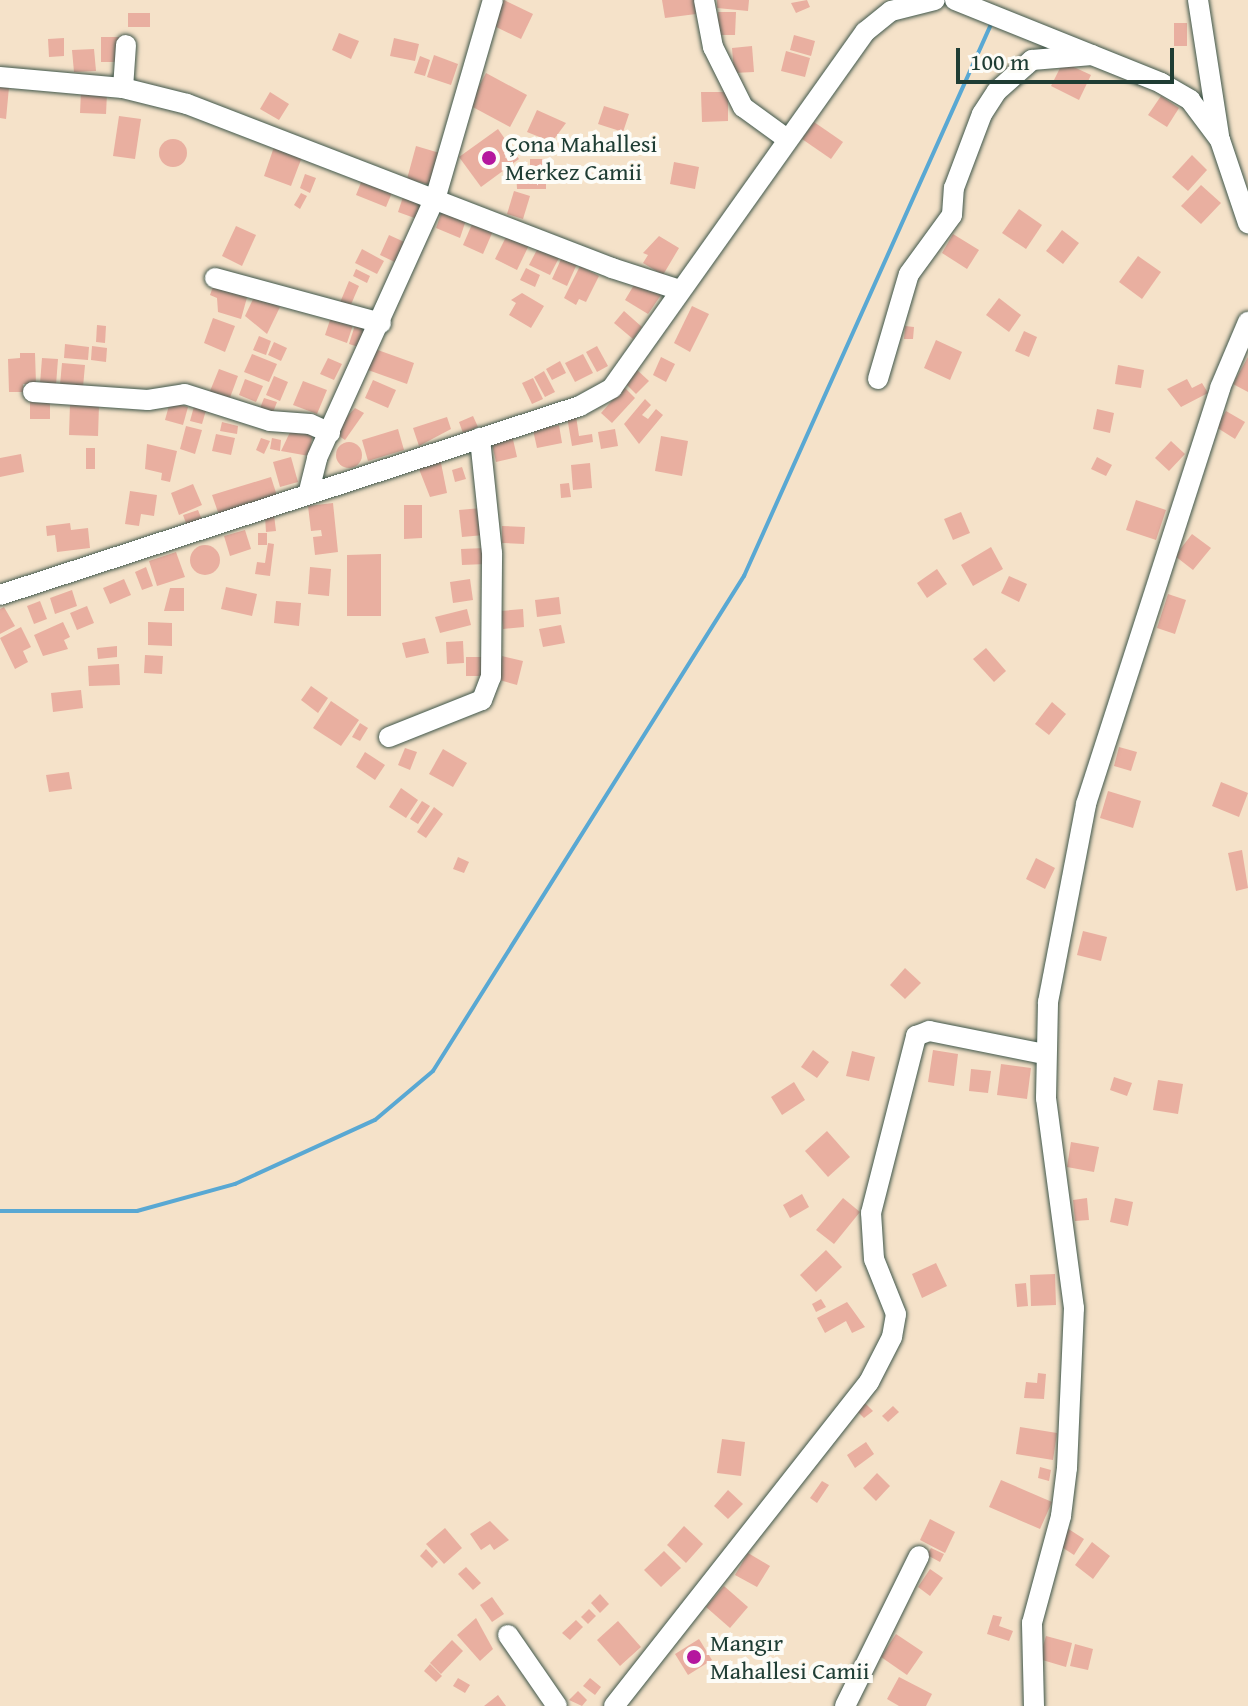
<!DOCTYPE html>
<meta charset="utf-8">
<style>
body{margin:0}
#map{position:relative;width:1248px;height:1706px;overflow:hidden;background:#f5e2c9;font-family:"Gentium Book Plus",serif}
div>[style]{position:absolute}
.stream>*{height:4px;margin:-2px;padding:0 2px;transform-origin:2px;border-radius:2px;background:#59a8d3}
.building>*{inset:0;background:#e9afa0}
.round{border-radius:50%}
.roads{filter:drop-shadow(0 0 2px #3f564a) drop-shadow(0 0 2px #3f564a)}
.minor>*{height:20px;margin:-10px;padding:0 10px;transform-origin:10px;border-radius:10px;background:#fff}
.dots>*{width:22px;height:22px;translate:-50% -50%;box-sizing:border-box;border:4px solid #fdfcf7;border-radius:50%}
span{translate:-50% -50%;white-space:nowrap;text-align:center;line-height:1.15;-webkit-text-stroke:8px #fdfcf7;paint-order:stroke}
.poi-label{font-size:24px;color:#1f3d34}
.left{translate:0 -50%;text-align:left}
.scale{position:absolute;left:956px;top:48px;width:218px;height:36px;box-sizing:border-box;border:4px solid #1f3d34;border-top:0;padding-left:10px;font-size:24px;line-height:28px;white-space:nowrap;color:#1f3d34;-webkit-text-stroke:6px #fdfcf7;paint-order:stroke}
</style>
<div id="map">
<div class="stream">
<i style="left:0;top:1211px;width:137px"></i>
<i style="left:137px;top:1211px;width:102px;rotate:-15.4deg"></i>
<i style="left:235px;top:1184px;width:154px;rotate:-24.6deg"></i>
<i style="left:375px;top:1120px;width:76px;rotate:-40.2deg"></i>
<i style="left:433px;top:1071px;width:585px;rotate:-57.86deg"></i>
<i style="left:744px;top:576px;width:609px;rotate:-65.88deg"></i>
</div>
<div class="building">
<i style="clip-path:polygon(504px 0,533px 14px,521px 39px,492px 25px)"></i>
<i style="clip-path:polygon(662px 0,694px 0,696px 14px,665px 18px)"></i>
<i style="clip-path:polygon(717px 0,749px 0,748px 11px,717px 8px)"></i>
<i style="clip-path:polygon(807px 0,810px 7px,796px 13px,791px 3px)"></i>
<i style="clip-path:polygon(718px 12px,736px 12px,735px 35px,717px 35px)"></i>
<i style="clip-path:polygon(128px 13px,150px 13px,150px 27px,128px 27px)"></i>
<i style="clip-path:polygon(1174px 23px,1187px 23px,1187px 46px,1174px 46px)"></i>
<i style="clip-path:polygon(339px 33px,359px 41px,351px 59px,332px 50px)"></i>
<i style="clip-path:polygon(794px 35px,815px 41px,811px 56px,790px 50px)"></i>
<i style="clip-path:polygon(101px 37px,120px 37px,120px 62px,101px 62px)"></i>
<i style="clip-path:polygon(64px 38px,64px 56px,49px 57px,48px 39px)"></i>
<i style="clip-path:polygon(394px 38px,419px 44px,415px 61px,390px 56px)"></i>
<i style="clip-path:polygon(752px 46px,754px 72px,734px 73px,732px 48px)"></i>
<i style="clip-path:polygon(94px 49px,96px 71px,74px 72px,72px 50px)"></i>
<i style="clip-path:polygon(786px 51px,810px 58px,805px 77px,781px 71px)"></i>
<i style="clip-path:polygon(434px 55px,458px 64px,451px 85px,427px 77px)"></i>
<i style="clip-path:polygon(420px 56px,430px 60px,425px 76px,414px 73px)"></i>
<i style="clip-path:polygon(1063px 62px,1091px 75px,1079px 100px,1051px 86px)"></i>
<i style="clip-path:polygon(486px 73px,527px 95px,510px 127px,469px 105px)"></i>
<i style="clip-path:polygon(0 86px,9px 87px,6px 119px,0 118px)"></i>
<i style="clip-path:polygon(81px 92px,107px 93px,106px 114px,80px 113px)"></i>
<i style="clip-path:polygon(270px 92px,289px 104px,279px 120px,260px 109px)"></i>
<i style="clip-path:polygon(701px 92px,728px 92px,728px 121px,702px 122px)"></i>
<i style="clip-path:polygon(1161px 96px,1179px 108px,1167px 127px,1148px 115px)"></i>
<i style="clip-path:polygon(604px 106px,629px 114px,623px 132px,598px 124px)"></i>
<i style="clip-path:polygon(537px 110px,566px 123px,552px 142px,527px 132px)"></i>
<i style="clip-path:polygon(119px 116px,141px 119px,135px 159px,113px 156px)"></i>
<i style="clip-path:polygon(814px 122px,843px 142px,831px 159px,802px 139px)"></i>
<i style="clip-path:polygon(498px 129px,519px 159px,481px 187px,459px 157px)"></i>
<i class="round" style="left:159px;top:139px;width:28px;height:28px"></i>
<i style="clip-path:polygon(416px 146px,443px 154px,434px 186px,407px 179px)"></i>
<i style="clip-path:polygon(274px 147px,302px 157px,291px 186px,264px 176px)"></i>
<i style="clip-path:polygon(1192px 155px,1207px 170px,1188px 191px,1172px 177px)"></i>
<i style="clip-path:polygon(530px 159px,546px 159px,546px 189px,517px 189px,516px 170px,530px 170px)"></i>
<i style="clip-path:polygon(674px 162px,699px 167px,695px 189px,670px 184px)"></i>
<i style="clip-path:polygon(305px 174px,316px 178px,310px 193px,300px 188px)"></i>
<i style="clip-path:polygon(364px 175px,394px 188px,386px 207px,356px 195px)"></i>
<i style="clip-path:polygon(1201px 185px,1221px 203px,1201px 224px,1181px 206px)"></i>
<i style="clip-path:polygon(514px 191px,530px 196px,523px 219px,507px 214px)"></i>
<i style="clip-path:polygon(301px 193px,307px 196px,300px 209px,294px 205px)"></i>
<i style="clip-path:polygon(404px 194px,426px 202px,420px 220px,398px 212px)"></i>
<i style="clip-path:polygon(1019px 209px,1042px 225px,1026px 249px,1002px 233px)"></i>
<i style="clip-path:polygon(442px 211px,466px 220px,460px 238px,436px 228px)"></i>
<i style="clip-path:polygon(473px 222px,493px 231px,483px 254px,463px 245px)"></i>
<i style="clip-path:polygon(236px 226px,256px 235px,242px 266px,222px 256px)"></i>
<i style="clip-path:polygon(1062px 230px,1079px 243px,1063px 264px,1046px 251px)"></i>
<i style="clip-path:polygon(508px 233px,530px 243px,517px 270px,495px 259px)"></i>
<i style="clip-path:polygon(953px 234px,979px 250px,967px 269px,942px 253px)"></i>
<i style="clip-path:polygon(389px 235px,411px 245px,401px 265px,380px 255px)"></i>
<i style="clip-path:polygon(659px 236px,679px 248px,663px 275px,643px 263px,648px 255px,643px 253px)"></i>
<i style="clip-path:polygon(539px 246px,560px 256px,550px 275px,529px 265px)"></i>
<i style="clip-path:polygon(362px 249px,384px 261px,377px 274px,355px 263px)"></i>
<i style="clip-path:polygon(1138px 256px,1161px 272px,1142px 299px,1119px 282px)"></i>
<i style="clip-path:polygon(562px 257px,577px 264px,567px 286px,552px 279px)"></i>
<i style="clip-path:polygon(580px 266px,599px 276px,586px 302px,579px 299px,576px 305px,564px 298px)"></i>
<i style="clip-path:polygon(526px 268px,540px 275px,535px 287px,520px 280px)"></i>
<i style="clip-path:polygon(356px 269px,370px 276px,367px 283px,353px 276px)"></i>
<i style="clip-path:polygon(637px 280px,661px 295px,648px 314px,625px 300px)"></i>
<i style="clip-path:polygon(349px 281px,359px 286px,349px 309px,339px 305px)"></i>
<i style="clip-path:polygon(214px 284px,248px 294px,241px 319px,218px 312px,217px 298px,210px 295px)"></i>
<i style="clip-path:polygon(522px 293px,544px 306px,531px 328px,509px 315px,516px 303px,511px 300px)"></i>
<i style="clip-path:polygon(255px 295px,280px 307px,267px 334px,245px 316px)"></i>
<i style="clip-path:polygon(999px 298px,1021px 315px,1009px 332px,986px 315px)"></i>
<i style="clip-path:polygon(692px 306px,709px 314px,690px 352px,674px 343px)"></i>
<i style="clip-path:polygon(624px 311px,642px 327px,633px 339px,614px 323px)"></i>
<i style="clip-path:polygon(331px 317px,353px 325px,347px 343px,325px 335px)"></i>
<i style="clip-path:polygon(213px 318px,235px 326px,225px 352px,204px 343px)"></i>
<i style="clip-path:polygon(97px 325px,106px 326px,105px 343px,96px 342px)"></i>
<i style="clip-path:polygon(355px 325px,371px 330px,365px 349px,349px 344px)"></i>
<i style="clip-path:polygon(905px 326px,914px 327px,913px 339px,904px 339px)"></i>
<i style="clip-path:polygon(1024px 331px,1037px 337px,1029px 357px,1015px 351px)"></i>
<i style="clip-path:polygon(259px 336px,271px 341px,266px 355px,253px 350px)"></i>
<i style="clip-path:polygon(936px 340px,962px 352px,950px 380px,924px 368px)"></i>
<i style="clip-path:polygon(274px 342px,287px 348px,281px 361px,268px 355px)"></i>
<i style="clip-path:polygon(65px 344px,89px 347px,88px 360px,64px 358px)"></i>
<i style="clip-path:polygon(92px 346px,107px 348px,106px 362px,91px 360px)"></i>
<i style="clip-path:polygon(597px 346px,608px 366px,597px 372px,586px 352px)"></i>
<i style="clip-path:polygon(375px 349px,414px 363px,407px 384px,368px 370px)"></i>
<i style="clip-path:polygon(20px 353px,35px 353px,36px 384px,23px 384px,24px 392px,9px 392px,8px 359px,20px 358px)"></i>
<i style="clip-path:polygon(252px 354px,277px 364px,269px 382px,244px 372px)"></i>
<i style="clip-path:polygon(583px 354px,593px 373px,575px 382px,565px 363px)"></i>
<i style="clip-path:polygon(661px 357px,675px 364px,666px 382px,653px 375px)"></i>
<i style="clip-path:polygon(1248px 357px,1248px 392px,1233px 384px)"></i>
<i style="clip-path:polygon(42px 358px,58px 359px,56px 385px,40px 384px)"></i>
<i style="clip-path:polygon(328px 358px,342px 364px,334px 380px,320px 374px)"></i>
<i style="clip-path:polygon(560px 361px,566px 373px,552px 380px,546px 369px)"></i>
<i style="clip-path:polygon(62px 363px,85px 365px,83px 387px,60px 385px)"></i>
<i style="clip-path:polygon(1118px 365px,1144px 370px,1141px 388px,1115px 384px)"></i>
<i style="clip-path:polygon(219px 369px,238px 376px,228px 403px,208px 396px)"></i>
<i style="clip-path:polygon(636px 369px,649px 381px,636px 394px,624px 382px)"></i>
<i style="clip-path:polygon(544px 371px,555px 392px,545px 397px,534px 377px)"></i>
<i style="clip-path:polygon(274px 376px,288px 382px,280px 401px,266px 395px)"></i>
<i style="clip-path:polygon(533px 378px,543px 399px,532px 404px,522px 383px)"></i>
<i style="clip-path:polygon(245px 379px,263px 386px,256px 402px,239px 395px)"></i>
<i style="clip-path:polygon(1187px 379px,1192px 388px,1202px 383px,1208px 393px,1181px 407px,1167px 389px)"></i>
<i style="clip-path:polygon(373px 380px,396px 390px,388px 408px,365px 398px)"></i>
<i style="clip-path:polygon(303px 381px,327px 390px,317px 414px,293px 405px)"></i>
<i style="clip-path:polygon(624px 387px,635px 398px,612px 423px,601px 413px)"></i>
<i style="clip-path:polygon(264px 398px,277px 402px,272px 415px,259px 411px)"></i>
<i style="clip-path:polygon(30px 399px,50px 399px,50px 419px,30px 419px)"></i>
<i style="clip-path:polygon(645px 399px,651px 405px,642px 415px,648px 419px,656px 409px,663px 415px,639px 444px,624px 424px)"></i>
<i style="clip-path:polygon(170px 402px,188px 407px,183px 425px,165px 420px)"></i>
<i style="clip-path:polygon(195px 403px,207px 407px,202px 424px,190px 421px)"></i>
<i style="clip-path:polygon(70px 404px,99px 405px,98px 436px,69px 435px)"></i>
<i style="clip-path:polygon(355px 408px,364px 413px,345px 440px,333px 432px)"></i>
<i style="clip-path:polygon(1097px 409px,1114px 413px,1110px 433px,1093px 429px)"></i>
<i style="clip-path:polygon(1226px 411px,1245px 422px,1235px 439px,1216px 427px)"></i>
<i style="clip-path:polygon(473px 416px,478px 427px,463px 433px,459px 422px)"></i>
<i style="clip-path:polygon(576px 416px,579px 436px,592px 434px,593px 442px,572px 446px,567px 417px)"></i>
<i style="clip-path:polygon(447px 417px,451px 429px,419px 446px,413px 428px)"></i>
<i style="clip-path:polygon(222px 422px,238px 426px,237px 434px,220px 431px)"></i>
<i style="clip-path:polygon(559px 425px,562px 443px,537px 448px,533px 430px)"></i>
<i style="clip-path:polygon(186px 426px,202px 430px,195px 454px,180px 449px)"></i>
<i style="clip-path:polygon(292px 428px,313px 432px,309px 456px,281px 451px)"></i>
<i style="clip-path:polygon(398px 429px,404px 450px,368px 461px,362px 440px)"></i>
<i style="clip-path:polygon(615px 429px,618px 446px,601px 449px,598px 432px)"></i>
<i style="clip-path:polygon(216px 434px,235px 438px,231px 455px,212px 451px)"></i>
<i style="clip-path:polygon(512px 435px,517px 457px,496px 462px,491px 440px)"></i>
<i style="clip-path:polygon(661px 436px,688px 441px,682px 476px,655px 471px)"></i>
<i style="clip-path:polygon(261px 438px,270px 441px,264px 454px,256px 450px)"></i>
<i style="clip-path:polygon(272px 438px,281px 440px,280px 451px,270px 449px)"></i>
<i style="clip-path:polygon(1171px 441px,1185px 454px,1169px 471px,1155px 458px)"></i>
<i class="round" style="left:336px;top:442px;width:26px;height:26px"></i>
<i style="clip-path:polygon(147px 444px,177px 451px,170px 482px,161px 480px,162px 473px,145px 469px)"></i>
<i style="clip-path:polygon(86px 448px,95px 448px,95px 469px,86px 469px)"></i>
<i style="clip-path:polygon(21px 454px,24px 472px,0 477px,0 458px)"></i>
<i style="clip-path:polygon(291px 457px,298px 482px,280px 487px,273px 462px)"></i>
<i style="clip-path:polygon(1097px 457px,1112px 465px,1106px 476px,1091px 469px)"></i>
<i style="clip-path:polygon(440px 458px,447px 493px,430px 497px,417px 464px)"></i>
<i style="clip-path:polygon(590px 463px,592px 488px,573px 490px,571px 465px)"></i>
<i style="clip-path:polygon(462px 467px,466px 479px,455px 482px,452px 470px)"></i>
<i style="clip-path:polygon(271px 477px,277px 496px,219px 515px,212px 495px)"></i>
<i style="clip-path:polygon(569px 483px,571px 497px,561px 498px,560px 484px)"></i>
<i style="clip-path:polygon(193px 484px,202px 505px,179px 515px,171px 493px)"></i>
<i style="clip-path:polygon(130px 491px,157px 495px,154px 516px,141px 514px,139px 526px,125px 524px)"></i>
<i style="clip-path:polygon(1136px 500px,1166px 510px,1156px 540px,1126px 530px)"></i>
<i style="clip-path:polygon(333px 503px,338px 552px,315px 555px,313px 537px,322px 536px,321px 530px,311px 531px,308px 506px)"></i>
<i style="clip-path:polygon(404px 505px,422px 505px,422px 538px,404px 539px)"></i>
<i style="clip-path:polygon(481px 508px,484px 535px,462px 537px,459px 510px)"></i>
<i style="clip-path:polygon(198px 510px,202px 520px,187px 526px,183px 515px)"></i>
<i style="clip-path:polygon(961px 512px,970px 533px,953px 540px,944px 519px)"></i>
<i style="clip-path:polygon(274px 515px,276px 531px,266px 532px,265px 516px)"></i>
<i style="clip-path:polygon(70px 523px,71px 530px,88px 528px,90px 548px,57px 552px,55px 535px,47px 536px,46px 526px)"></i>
<i style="clip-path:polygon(502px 526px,525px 527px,524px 544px,502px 543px)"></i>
<i style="clip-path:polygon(245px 530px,251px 549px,230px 556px,224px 536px)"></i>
<i style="clip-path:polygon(258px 533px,267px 533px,267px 545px,258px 545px)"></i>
<i style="clip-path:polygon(1192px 534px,1211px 548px,1193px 570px,1175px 556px)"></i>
<i style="clip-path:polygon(268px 543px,274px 544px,270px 576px,255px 574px,257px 562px,265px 563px)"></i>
<i class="round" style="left:190px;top:545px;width:30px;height:30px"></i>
<i style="clip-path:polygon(991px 547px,1003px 569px,973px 586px,961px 565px)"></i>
<i style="clip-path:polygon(485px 548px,486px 564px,462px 565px,461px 549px)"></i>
<i style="clip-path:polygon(176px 552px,185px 577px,157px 586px,149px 561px)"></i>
<i style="clip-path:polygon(381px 554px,381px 616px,347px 616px,347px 555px)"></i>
<i style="clip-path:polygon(146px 567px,153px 586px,142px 590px,135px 572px)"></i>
<i style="clip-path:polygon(310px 567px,331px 569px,329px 596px,308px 594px)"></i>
<i style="clip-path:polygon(937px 569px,947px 584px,927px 598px,917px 583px)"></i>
<i style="clip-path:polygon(1009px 576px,1027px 584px,1019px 602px,1001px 593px)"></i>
<i style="clip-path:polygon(124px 579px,131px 595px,110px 604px,103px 588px)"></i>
<i style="clip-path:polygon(470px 579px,473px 600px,453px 603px,450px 582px)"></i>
<i style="clip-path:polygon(226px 587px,257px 594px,252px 616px,221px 609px)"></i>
<i style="clip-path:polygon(170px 588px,184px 588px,184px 611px,164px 611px)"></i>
<i style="clip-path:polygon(72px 590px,77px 606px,55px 614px,50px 598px)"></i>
<i style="clip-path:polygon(1168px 594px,1186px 600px,1175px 634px,1157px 628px)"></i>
<i style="clip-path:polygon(559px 597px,561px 614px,537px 617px,535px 600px)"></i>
<i style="clip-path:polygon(40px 601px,47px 619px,34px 624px,27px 606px)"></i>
<i style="clip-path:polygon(276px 601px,301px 603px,299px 626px,274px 623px)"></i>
<i style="clip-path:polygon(87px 606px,94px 623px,77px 630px,70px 613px)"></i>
<i style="clip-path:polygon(4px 607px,15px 626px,0 634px,0 609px)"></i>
<i style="clip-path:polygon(467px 609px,471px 625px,440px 633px,435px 617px)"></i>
<i style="clip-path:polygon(523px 609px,524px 627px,503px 629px,501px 611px)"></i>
<i style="clip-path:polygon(63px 622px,70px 637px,64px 640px,68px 649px,43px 656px,34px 635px)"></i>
<i style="clip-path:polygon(148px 622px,172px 623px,172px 646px,148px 645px)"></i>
<i style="clip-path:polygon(561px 625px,565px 643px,543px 647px,539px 629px)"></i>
<i style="clip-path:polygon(21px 627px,31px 647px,23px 651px,28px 662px,15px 669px,0 638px)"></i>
<i style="clip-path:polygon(425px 638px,429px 653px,406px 658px,402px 643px)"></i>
<i style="clip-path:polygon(463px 641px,464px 663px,447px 664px,446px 642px)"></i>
<i style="clip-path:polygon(117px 646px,117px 657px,98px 659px,97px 648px)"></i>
<i style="clip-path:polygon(986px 648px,1006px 671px,994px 682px,973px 659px)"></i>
<i style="clip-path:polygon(145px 655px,163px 656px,162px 674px,144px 673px)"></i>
<i style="clip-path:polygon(502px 656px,523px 661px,517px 685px,496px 679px)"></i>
<i style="clip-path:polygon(466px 657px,485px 657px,486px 676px,466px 676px)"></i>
<i style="clip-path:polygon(119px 664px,120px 685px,89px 686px,88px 666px)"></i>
<i style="clip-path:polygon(311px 686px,328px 698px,318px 713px,301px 700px)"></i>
<i style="clip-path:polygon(81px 690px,83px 708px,53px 712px,51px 693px)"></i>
<i style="clip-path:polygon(331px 701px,359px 720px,341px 746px,313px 728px)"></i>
<i style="clip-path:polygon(1052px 702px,1066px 714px,1049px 735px,1035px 724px)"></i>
<i style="clip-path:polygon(360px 723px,368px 728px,360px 741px,352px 737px)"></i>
<i style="clip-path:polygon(1119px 747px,1137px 752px,1131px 771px,1114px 766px)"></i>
<i style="clip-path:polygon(405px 748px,417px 752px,410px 770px,398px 765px)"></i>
<i style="clip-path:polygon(443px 749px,467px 763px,453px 787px,429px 774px)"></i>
<i style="clip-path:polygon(365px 752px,385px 765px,375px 780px,356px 767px)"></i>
<i style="clip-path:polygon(69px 772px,72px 789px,49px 792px,46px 775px)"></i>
<i style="clip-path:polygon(1221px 782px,1248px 793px,1239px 817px,1212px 806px)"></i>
<i style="clip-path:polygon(401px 788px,418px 800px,406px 818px,389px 807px)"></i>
<i style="clip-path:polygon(1108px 791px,1141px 801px,1133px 828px,1100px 818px)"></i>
<i style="clip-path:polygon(422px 801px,430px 806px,418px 824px,410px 819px)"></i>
<i style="clip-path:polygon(434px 807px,443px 814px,426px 838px,417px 832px)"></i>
<i style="clip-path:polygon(1242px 850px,1248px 888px,1236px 891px,1228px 853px)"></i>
<i style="clip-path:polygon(458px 857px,469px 862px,464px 873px,453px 869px)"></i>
<i style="clip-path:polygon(1036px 858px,1055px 868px,1045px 889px,1026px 879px)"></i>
<i style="clip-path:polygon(1083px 931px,1107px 937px,1101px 961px,1077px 955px)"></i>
<i style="clip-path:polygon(905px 968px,921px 983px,905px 999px,890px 985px)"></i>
<i style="clip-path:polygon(813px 1050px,829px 1062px,817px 1078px,801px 1067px)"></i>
<i style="clip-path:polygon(933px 1050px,958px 1054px,954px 1086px,928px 1082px)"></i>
<i style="clip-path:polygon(852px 1051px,875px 1057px,869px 1081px,846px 1076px)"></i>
<i style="clip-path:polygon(1001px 1064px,1031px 1068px,1027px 1099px,997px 1095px)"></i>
<i style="clip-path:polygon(971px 1069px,991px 1071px,988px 1093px,969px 1091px)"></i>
<i style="clip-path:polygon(1114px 1077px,1132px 1083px,1127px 1096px,1110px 1090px)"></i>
<i style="clip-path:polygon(1158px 1080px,1183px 1084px,1178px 1114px,1153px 1110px)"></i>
<i style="clip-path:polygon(794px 1082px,805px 1100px,782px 1115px,771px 1097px)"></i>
<i style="clip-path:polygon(827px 1131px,850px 1157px,828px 1177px,805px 1151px)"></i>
<i style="clip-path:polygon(1071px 1142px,1099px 1147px,1094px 1172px,1067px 1167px)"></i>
<i style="clip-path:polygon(802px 1194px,809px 1207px,790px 1218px,783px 1205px)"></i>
<i style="clip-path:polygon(843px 1198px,860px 1212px,834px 1244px,816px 1230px)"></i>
<i style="clip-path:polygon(1087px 1198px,1089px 1220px,1075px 1221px,1073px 1200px)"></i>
<i style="clip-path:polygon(1115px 1198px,1133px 1202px,1128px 1226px,1110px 1222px)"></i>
<i style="clip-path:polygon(826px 1250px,842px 1267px,816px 1292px,800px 1275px)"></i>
<i style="clip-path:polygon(936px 1263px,947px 1286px,922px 1298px,912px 1274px)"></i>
<i style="clip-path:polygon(1055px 1274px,1056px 1305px,1031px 1306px,1030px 1275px)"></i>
<i style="clip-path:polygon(1026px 1283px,1028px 1306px,1017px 1307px,1015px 1284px)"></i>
<i style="clip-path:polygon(821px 1299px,826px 1307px,816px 1312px,812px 1304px)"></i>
<i style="clip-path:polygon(847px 1302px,865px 1327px,852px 1333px,846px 1321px,825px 1333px,817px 1318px)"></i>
<i style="clip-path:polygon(1038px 1373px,1046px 1374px,1044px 1399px,1024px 1398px,1026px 1382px,1037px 1383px)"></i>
<i style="clip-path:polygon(865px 1403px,873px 1411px,864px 1418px,857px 1411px)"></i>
<i style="clip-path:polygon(893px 1406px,899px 1412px,888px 1422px,882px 1416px)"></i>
<i style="clip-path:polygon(1020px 1427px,1057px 1433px,1053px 1460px,1016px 1454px)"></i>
<i style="clip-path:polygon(722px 1439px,745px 1442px,741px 1476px,717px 1473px)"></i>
<i style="clip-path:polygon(866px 1442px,874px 1454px,855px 1468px,847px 1455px)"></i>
<i style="clip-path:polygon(1040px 1467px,1051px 1470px,1049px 1481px,1038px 1478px)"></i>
<i style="clip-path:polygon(877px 1473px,890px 1486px,876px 1501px,863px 1488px)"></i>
<i style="clip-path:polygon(1001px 1480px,1052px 1502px,1040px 1529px,989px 1507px)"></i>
<i style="clip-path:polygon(822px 1481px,829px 1485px,817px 1503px,810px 1498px)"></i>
<i style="clip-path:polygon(728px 1490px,743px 1504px,728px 1519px,714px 1506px)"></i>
<i style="clip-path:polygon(930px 1519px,955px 1532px,945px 1553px,920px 1540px)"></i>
<i style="clip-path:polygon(490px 1521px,509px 1540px,494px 1550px,490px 1544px,481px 1550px,470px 1534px)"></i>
<i style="clip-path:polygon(684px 1526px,703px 1544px,686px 1563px,667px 1545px)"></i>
<i style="clip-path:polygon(445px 1528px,462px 1548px,444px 1564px,426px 1544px)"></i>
<i style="clip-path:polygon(1067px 1528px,1084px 1539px,1074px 1555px,1057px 1544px)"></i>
<i style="clip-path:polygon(1092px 1542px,1110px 1556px,1093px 1579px,1075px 1565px)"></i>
<i style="clip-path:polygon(931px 1548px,944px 1554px,940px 1562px,927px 1555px)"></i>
<i style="clip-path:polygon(426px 1549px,438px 1562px,432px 1568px,420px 1556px)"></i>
<i style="clip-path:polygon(664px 1551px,681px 1568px,661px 1587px,644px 1570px)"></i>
<i style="clip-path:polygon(748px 1553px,770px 1566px,757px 1587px,735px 1575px)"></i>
<i style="clip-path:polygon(466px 1567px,481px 1583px,473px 1590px,458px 1574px)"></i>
<i style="clip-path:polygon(930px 1569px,943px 1578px,930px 1596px,918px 1587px)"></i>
<i style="clip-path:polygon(724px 1586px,748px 1607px,730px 1628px,706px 1607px)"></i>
<i style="clip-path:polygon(600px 1594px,609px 1604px,600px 1613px,591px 1603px)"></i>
<i style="clip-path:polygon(492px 1597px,504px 1614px,492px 1622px,480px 1605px)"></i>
<i style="clip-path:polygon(589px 1609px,596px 1616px,588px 1624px,581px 1617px)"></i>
<i style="clip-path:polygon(993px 1615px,1002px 1617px,999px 1626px,1013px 1631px,1009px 1641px,987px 1634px)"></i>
<i style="clip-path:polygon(476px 1618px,493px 1649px,480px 1661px,457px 1635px)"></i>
<i style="clip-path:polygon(576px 1620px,583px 1627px,570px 1640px,562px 1633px)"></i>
<i style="clip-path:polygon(618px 1621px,641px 1647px,620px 1666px,597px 1640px)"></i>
<i style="clip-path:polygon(896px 1634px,923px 1652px,907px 1675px,881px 1657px)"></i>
<i style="clip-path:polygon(1046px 1636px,1072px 1643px,1066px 1667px,1039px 1659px)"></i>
<i style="clip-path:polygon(699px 1639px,712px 1660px,688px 1675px,675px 1654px)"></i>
<i style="clip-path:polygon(452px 1640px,463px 1651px,441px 1674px,430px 1663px)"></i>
<i style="clip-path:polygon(1075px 1644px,1093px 1649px,1088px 1670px,1070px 1666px)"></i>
<i style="clip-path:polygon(430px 1664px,442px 1676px,436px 1682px,424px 1671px)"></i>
<i style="clip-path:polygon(899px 1677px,932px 1694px,926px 1706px,899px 1706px,887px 1699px)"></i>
<i style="clip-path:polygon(458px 1678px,470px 1685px,465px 1693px,453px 1686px)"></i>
<i style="clip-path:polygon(590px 1678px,601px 1687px,595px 1695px,583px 1686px)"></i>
<i style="clip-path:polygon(578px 1691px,587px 1700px,582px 1706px,569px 1700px)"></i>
<i style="clip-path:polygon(498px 1695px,506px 1706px,484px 1706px)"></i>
</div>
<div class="roads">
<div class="minor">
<i style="left:704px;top:0;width:48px;rotate:79.2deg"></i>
<i style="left:713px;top:47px;width:67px;rotate:63.4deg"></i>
<i style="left:743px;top:107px;width:54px;rotate:36deg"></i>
<i style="left:955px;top:0;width:222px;rotate:21.9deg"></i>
<i style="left:1161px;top:83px;width:34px;rotate:30deg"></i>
<i style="left:1190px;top:100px;width:50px;rotate:53.1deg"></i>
<i style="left:1220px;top:140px;width:88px;rotate:71.4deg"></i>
<i style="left:1198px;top:0;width:138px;rotate:81.2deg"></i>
<i style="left:0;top:77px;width:123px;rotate:5.1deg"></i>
<i style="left:123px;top:88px;width:66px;rotate:14deg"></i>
<i style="left:187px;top:104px;width:456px;rotate:21.1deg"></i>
<i style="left:612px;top:268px;width:71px;rotate:17.9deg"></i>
<i style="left:123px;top:88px;width:43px;rotate:-86deg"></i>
<i style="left:215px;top:278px;width:172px;rotate:15.2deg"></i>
<i style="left:878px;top:379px;width:109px;rotate:-73.6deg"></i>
<i style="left:909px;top:274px;width:73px;rotate:-53.9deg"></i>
<i style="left:952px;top:215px;width:27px;rotate:-86deg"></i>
<i style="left:954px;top:188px;width:79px;rotate:-69.3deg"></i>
<i style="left:982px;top:114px;width:27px;rotate:-57deg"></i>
<i style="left:997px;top:91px;width:47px;rotate:-41.5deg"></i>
<i style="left:1032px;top:60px;width:60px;rotate:-4.8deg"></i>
<i style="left:33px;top:392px;width:115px;rotate:4deg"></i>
<i style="left:148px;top:400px;width:37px;rotate:-9deg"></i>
<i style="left:185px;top:394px;width:89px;rotate:17.6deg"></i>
<i style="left:270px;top:421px;width:40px;rotate:4.3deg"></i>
<i style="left:310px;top:424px;width:22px;rotate:24deg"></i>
<i style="left:309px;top:491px;width:34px;rotate:-76deg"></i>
<i style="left:317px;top:458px;width:288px;rotate:-65.6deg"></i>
<i style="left:436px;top:196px;width:204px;rotate:-73.8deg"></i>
<i style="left:0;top:595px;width:610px;rotate:-18.05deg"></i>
<i style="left:580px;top:406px;width:37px;rotate:-29deg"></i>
<i style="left:612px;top:388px;width:437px;rotate:-54.6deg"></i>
<i style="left:865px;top:32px;width:33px;rotate:-39deg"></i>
<i style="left:891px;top:11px;width:45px;rotate:-14deg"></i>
<i style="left:389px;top:737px;width:100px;rotate:-21.7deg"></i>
<i style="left:482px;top:700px;width:25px;rotate:-69deg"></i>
<i style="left:491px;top:677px;width:124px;rotate:-89.5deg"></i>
<i style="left:492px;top:553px;width:116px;rotate:-96deg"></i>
<i style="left:508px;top:1635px;width:86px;rotate:55.4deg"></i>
<i style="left:614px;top:1706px;width:412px;rotate:-51.8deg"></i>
<i style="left:869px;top:1382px;width:51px;rotate:-62.9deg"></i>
<i style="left:892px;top:1337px;width:23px;rotate:-80deg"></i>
<i style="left:896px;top:1314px;width:59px;rotate:-111.8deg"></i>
<i style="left:874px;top:1259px;width:46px;rotate:-93.7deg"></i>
<i style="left:871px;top:1213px;width:183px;rotate:-75.7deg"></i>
<i style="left:916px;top:1036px;width:14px;rotate:-21deg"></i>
<i style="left:929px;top:1031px;width:117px;rotate:11.3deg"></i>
<i style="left:845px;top:1706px;width:167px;rotate:-63.7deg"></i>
<i style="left:1034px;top:1706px;width:83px;rotate:-91.4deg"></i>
<i style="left:1032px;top:1623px;width:111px;rotate:-74.8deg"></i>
<i style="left:1061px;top:1516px;width:48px;rotate:-82.9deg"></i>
<i style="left:1067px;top:1468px;width:160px;rotate:-87.5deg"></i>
<i style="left:1074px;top:1308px;width:212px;rotate:-97.6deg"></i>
<i style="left:1046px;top:1098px;width:96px;rotate:-88.8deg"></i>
<i style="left:1048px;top:1002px;width:202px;rotate:-79.1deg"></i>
<i style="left:1086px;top:804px;width:437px;rotate:-72.1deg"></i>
<i style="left:1220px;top:388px;width:72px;rotate:-67deg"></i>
</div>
</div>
<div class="dots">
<i style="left:489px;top:158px;background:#b5179e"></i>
<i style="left:694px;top:1657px;background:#b5179e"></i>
</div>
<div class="poi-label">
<span class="left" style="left:505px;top:158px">Çona Mahallesi<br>Merkez Camii</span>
<span class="left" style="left:710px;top:1657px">Mangır<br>Mahallesi Camii</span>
</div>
<div class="scale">100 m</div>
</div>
